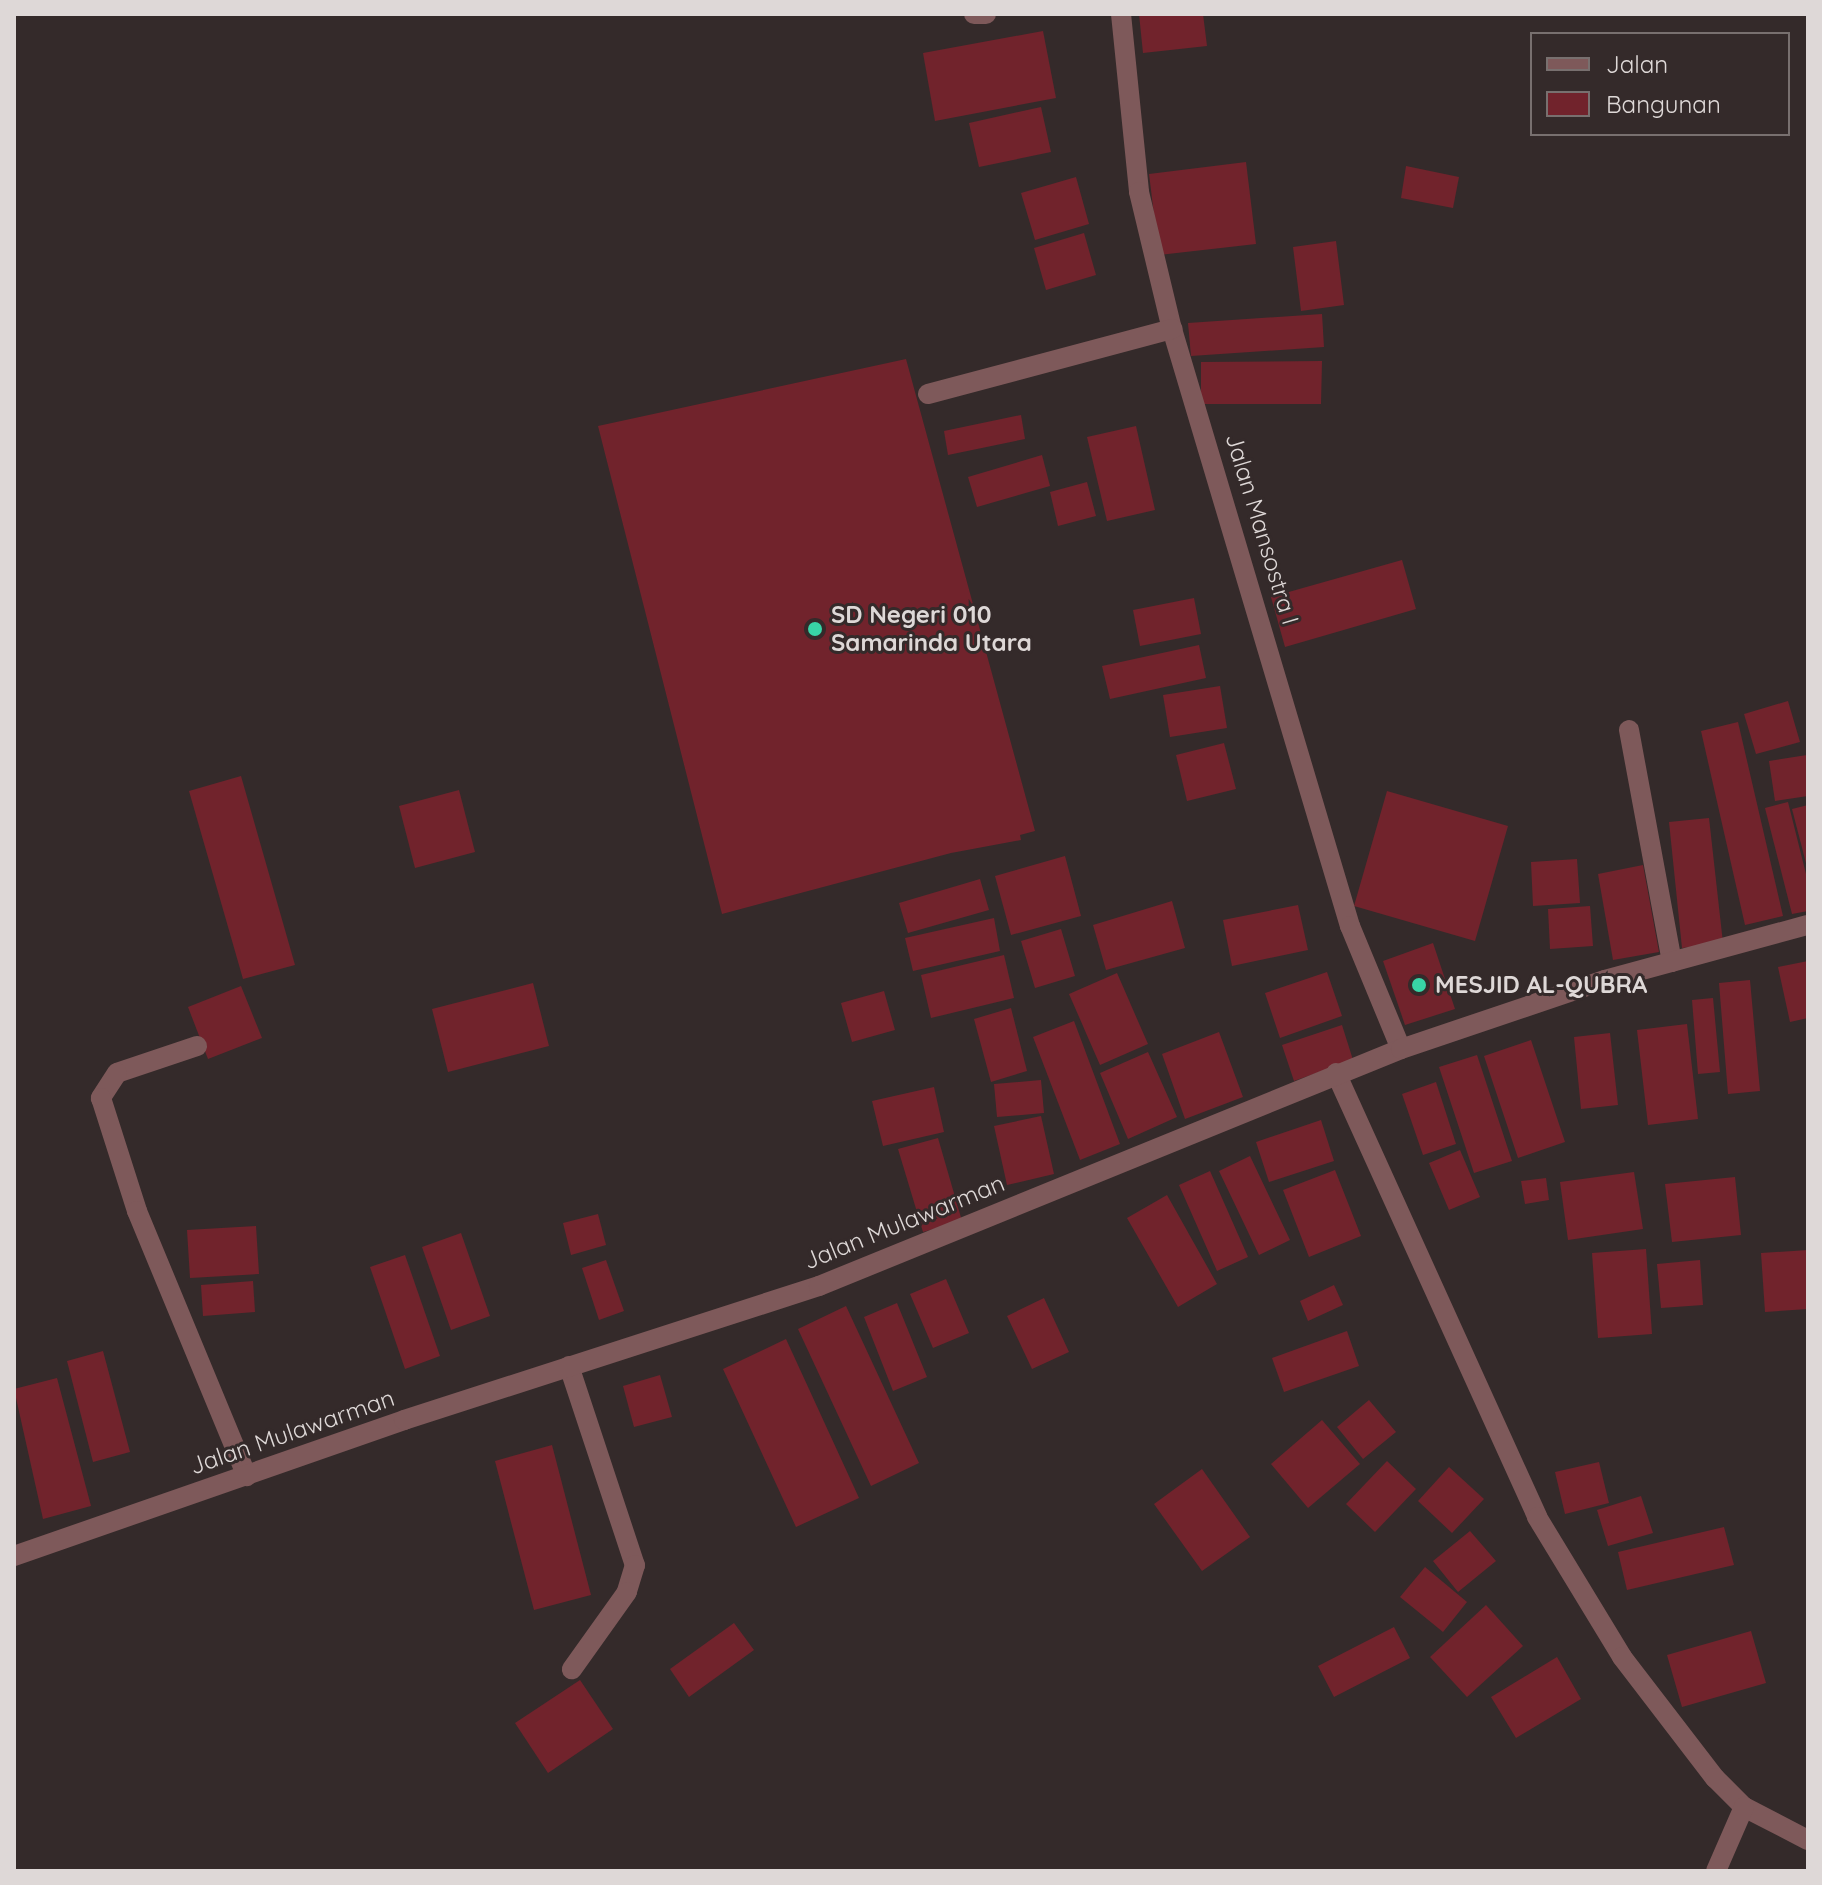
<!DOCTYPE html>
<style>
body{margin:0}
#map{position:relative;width:1822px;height:1885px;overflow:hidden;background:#342a2a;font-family:Quicksand,sans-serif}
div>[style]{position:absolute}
.building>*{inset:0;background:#71232c}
.minor>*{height:20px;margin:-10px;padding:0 10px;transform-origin:10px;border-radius:10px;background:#7e595a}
.dots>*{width:22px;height:22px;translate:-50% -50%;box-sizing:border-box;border:4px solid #342a2a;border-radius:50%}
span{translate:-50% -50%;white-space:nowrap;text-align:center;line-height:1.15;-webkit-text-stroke:6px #342a2a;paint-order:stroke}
.street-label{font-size:24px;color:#ded8d7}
.poi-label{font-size:24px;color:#ded8d7;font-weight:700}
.left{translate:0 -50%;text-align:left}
.frame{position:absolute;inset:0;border:16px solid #ded8d7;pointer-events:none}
.legend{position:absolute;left:1530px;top:32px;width:260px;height:104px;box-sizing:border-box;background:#342a2a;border:2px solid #78706f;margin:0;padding:10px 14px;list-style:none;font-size:24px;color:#ded8d7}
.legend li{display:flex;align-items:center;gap:16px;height:40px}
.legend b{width:40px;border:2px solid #78706f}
</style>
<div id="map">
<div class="building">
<i style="clip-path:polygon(1139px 14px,1203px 14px,1207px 46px,1143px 53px)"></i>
<i style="clip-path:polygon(1043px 31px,1056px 98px,935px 121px,923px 53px)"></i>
<i style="clip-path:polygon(1041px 107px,1051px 152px,979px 167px,969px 123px)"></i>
<i style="clip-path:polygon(1246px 162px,1256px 244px,1159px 255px,1149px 174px)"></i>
<i style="clip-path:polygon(1406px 166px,1459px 177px,1453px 208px,1401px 198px)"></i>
<i style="clip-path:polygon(1076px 177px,1089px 224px,1035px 240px,1021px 193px)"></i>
<i style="clip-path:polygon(1084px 233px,1096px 275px,1046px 290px,1034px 248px)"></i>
<i style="clip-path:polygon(1336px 241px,1344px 305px,1301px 311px,1293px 247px)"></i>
<i style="clip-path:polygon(1322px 314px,1324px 347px,1191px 356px,1188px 323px)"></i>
<i style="clip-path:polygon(906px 359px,1035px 831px,1020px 835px,1021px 840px,951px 853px,722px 914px,598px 426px)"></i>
<i style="clip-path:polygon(1322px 361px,1321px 404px,1201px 404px,1201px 362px)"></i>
<i style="clip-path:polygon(1021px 415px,1025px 439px,948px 455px,944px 431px)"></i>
<i style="clip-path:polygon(1136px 426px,1155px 510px,1107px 521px,1087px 437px)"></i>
<i style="clip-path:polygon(1042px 455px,1050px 486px,977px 507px,968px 477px)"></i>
<i style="clip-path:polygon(1087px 482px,1096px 516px,1058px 526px,1050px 492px)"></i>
<i style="clip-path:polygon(1402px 560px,1416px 609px,1285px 647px,1271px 597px)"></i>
<i style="clip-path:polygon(1194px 598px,1201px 634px,1140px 646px,1133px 610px)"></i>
<i style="clip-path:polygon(1199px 645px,1206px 678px,1110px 699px,1102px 666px)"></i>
<i style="clip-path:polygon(1220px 686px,1227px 728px,1170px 737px,1163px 695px)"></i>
<i style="clip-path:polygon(1788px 701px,1800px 742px,1756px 754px,1744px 714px)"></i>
<i style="clip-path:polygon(1738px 722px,1783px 916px,1745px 925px,1701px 731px)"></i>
<i style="clip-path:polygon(1224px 743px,1236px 789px,1187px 801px,1176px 755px)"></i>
<i style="clip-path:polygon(1807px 755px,1808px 796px,1775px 801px,1769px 761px)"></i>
<i style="clip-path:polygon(241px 776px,295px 965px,243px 979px,189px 791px)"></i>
<i style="clip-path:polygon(459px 790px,475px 852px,415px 868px,399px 806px)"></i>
<i style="clip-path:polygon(1387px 791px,1508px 826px,1475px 941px,1354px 906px)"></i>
<i style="clip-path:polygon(1788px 802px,1808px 882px,1808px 911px,1792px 914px,1765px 808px)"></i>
<i style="clip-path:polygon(1808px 805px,1808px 867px,1807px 867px,1792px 809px)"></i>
<i style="clip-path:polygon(1709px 818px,1723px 943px,1682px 948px,1669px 822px)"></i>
<i style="clip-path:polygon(1065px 856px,1081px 916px,1011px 935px,995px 876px)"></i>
<i style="clip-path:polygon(1577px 859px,1580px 903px,1533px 906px,1531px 862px)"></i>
<i style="clip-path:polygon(1643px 865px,1659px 952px,1613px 960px,1598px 874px)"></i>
<i style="clip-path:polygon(980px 879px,989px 910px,908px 933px,899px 903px)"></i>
<i style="clip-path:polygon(1172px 901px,1185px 948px,1106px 970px,1093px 925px)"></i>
<i style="clip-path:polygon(1298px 905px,1308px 950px,1232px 966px,1223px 920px)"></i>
<i style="clip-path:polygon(1590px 906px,1593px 946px,1550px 949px,1548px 909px)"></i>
<i style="clip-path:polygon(994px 918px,1000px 951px,913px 971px,905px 938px)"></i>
<i style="clip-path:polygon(1061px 929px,1075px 976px,1035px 988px,1021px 941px)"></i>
<i style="clip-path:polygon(1433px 943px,1455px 1009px,1405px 1025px,1383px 961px)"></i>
<i style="clip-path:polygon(1004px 955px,1014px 998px,931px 1018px,921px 975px)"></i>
<i style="clip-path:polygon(1808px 961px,1808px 1018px,1790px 1022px,1778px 967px)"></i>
<i style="clip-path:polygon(1327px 972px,1342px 1016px,1280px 1038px,1265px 993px)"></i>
<i style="clip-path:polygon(1117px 973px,1148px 1044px,1100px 1065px,1069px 994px)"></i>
<i style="clip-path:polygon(1750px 980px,1760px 1091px,1728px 1094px,1719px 983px)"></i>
<i style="clip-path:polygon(533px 983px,549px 1046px,448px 1072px,432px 1009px)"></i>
<i style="clip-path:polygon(241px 986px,262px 1038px,208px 1059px,188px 1007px)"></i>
<i style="clip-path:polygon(884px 991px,895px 1030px,852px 1042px,841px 1003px)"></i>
<i style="clip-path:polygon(1713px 998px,1720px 1072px,1698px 1074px,1692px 1000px)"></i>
<i style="clip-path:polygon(1011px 1008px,1027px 1071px,991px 1082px,974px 1019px)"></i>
<i style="clip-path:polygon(1074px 1021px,1120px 1144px,1080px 1160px,1033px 1037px)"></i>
<i style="clip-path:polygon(1687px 1024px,1698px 1119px,1648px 1125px,1637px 1030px)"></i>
<i style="clip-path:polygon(1342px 1025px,1353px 1060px,1294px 1081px,1282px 1045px)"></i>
<i style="clip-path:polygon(1219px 1032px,1243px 1097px,1185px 1119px,1162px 1054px)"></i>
<i style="clip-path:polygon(1610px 1033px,1618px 1105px,1581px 1109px,1574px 1037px)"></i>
<i style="clip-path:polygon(1531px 1040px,1565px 1142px,1518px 1158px,1484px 1056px)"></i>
<i style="clip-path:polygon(1148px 1052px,1177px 1117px,1128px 1139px,1100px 1073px)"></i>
<i style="clip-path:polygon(1477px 1055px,1512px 1161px,1474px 1173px,1439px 1067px)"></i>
<i style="clip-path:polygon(1041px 1080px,1044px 1113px,997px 1117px,994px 1084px)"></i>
<i style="clip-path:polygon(1436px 1082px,1456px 1144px,1423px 1155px,1402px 1094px)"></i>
<i style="clip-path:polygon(934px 1087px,944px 1132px,883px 1146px,872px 1101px)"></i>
<i style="clip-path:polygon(1041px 1116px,1054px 1174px,1007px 1185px,994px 1126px)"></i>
<i style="clip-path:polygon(1321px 1120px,1334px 1161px,1269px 1182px,1256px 1142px)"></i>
<i style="clip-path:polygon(938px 1138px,962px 1221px,923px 1232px,898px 1149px)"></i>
<i style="clip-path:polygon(1460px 1150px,1480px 1197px,1449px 1210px,1429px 1163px)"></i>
<i style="clip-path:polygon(1250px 1156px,1290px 1240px,1259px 1255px,1219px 1171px)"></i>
<i style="clip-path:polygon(1335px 1170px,1361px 1236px,1309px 1257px,1283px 1190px)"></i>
<i style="clip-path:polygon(1210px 1171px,1248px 1257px,1217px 1271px,1179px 1185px)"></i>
<i style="clip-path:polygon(1634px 1172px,1643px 1229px,1568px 1240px,1560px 1182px)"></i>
<i style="clip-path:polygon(1735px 1177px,1741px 1235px,1672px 1242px,1665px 1184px)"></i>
<i style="clip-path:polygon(1546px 1178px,1549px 1200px,1525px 1204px,1521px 1181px)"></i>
<i style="clip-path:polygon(1167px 1195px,1217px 1284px,1178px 1307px,1127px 1218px)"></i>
<i style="clip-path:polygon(598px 1214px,606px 1245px,571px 1255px,563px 1223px)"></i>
<i style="clip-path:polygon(256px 1226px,259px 1274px,190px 1278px,187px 1230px)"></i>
<i style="clip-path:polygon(461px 1233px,490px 1316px,451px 1330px,422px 1247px)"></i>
<i style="clip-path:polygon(1646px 1249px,1652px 1334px,1598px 1338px,1592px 1253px)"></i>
<i style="clip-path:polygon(1808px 1250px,1808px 1309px,1765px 1312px,1761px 1253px)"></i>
<i style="clip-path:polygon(405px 1255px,440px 1356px,405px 1369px,370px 1267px)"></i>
<i style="clip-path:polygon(606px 1260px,624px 1311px,599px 1320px,582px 1268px)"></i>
<i style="clip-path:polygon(1700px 1260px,1703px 1305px,1661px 1308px,1657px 1264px)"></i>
<i style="clip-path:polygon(946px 1279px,969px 1333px,933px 1348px,910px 1294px)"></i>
<i style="clip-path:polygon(253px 1281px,255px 1312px,203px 1316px,201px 1285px)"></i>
<i style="clip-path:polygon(1334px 1285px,1343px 1305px,1308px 1321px,1300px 1301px)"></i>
<i style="clip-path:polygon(1044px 1298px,1069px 1352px,1032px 1369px,1007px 1316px)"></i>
<i style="clip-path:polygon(897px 1303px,927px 1377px,893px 1391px,864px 1317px)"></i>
<i style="clip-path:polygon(846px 1306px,919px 1463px,871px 1486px,798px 1329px)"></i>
<i style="clip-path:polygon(1347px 1331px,1359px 1366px,1284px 1392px,1272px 1358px)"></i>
<i style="clip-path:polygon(786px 1339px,859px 1498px,796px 1527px,723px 1369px)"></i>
<i style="clip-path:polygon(103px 1351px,130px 1452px,93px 1462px,67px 1361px)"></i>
<i style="clip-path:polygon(660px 1375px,672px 1417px,634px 1427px,623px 1386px)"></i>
<i style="clip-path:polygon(57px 1378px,91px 1506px,43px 1519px,14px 1389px)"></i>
<i style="clip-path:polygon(1369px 1400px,1396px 1432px,1363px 1459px,1337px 1427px)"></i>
<i style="clip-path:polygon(1322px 1420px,1360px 1464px,1308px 1508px,1271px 1464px)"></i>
<i style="clip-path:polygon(552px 1445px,591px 1595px,534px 1610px,495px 1461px)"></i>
<i style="clip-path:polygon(1387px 1461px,1416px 1489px,1375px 1532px,1346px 1504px)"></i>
<i style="clip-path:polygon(1599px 1462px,1609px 1503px,1565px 1514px,1555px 1472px)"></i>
<i style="clip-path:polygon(1449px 1467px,1484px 1499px,1452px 1533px,1418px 1501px)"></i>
<i style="clip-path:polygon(1202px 1469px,1250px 1537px,1202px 1571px,1154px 1504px)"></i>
<i style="clip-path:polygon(1641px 1496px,1653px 1533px,1608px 1546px,1597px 1510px)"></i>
<i style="clip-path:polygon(1724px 1527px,1734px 1565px,1627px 1590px,1618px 1552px)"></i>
<i style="clip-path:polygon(1470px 1531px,1496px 1561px,1458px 1592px,1433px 1561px)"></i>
<i style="clip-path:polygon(1425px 1567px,1467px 1602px,1443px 1632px,1400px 1597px)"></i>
<i style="clip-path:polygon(1486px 1605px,1523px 1646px,1467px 1697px,1430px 1657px)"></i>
<i style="clip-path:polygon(734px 1623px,754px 1650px,689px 1697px,670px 1669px)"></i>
<i style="clip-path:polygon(1394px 1627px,1410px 1658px,1334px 1697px,1318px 1666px)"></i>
<i style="clip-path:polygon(1751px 1631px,1766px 1683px,1682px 1707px,1667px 1655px)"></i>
<i style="clip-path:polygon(1557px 1657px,1581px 1699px,1516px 1738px,1491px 1697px)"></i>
<i style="clip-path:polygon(580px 1680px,613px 1729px,548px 1773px,515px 1723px)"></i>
</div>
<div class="minor">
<i style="left:974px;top:14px;width:12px"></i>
<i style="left:1121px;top:14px;width:179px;rotate:84.2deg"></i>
<i style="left:1139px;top:192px;width:141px;rotate:76.5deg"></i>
<i style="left:1172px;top:329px;width:623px;rotate:73.4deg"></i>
<i style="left:1350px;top:926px;width:133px;rotate:67.5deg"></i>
<i style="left:928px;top:394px;width:253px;rotate:-14.9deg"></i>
<i style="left:1629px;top:730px;width:236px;rotate:79.5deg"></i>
<i style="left:197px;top:1046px;width:84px;rotate:161.4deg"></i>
<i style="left:117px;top:1073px;width:30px;rotate:123deg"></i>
<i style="left:101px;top:1098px;width:119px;rotate:72.3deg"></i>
<i style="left:137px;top:1211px;width:287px;rotate:67.5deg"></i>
<i style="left:1336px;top:1073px;width:487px;rotate:65.6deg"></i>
<i style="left:1537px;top:1517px;width:164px;rotate:58.7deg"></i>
<i style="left:1622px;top:1657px;width:153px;rotate:52.5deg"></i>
<i style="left:1715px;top:1778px;width:41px;rotate:45deg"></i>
<i style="left:1744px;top:1807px;width:72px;rotate:27.3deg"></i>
<i style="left:569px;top:1366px;width:210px;rotate:71.7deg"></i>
<i style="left:635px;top:1565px;width:28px;rotate:107deg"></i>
<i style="left:627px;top:1592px;width:95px;rotate:125.5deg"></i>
<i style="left:14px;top:1556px;width:413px;rotate:-19.2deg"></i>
<i style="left:404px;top:1420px;width:436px;rotate:-17.9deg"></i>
<i style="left:819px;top:1286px;width:628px;rotate:-22.16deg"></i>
<i style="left:1401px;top:1049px;width:215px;rotate:-18.7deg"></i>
<i style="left:1605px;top:980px;width:210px;rotate:-15.2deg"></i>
<i style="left:1716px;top:1871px;width:70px;rotate:-66.4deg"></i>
</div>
<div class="dots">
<i style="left:815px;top:629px;background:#38d4a6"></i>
<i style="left:1419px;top:985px;background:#38d4a6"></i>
</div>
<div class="street-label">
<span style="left:1262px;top:529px;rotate:73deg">Jalan Mansostra I</span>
<span style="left:904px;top:1222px;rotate:-22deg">Jalan Mulawarman</span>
<span style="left:292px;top:1432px;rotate:-19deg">Jalan Mulawarman</span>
</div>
<div class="poi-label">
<span class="left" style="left:831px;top:629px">SD Negeri 010<br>Samarinda Utara</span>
<span class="left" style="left:1435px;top:985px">MESJID AL-QUBRA</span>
</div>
<div class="frame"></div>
<ul class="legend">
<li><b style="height:10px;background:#7e595a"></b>Jalan</li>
<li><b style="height:22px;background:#71232c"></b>Bangunan</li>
</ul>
</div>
